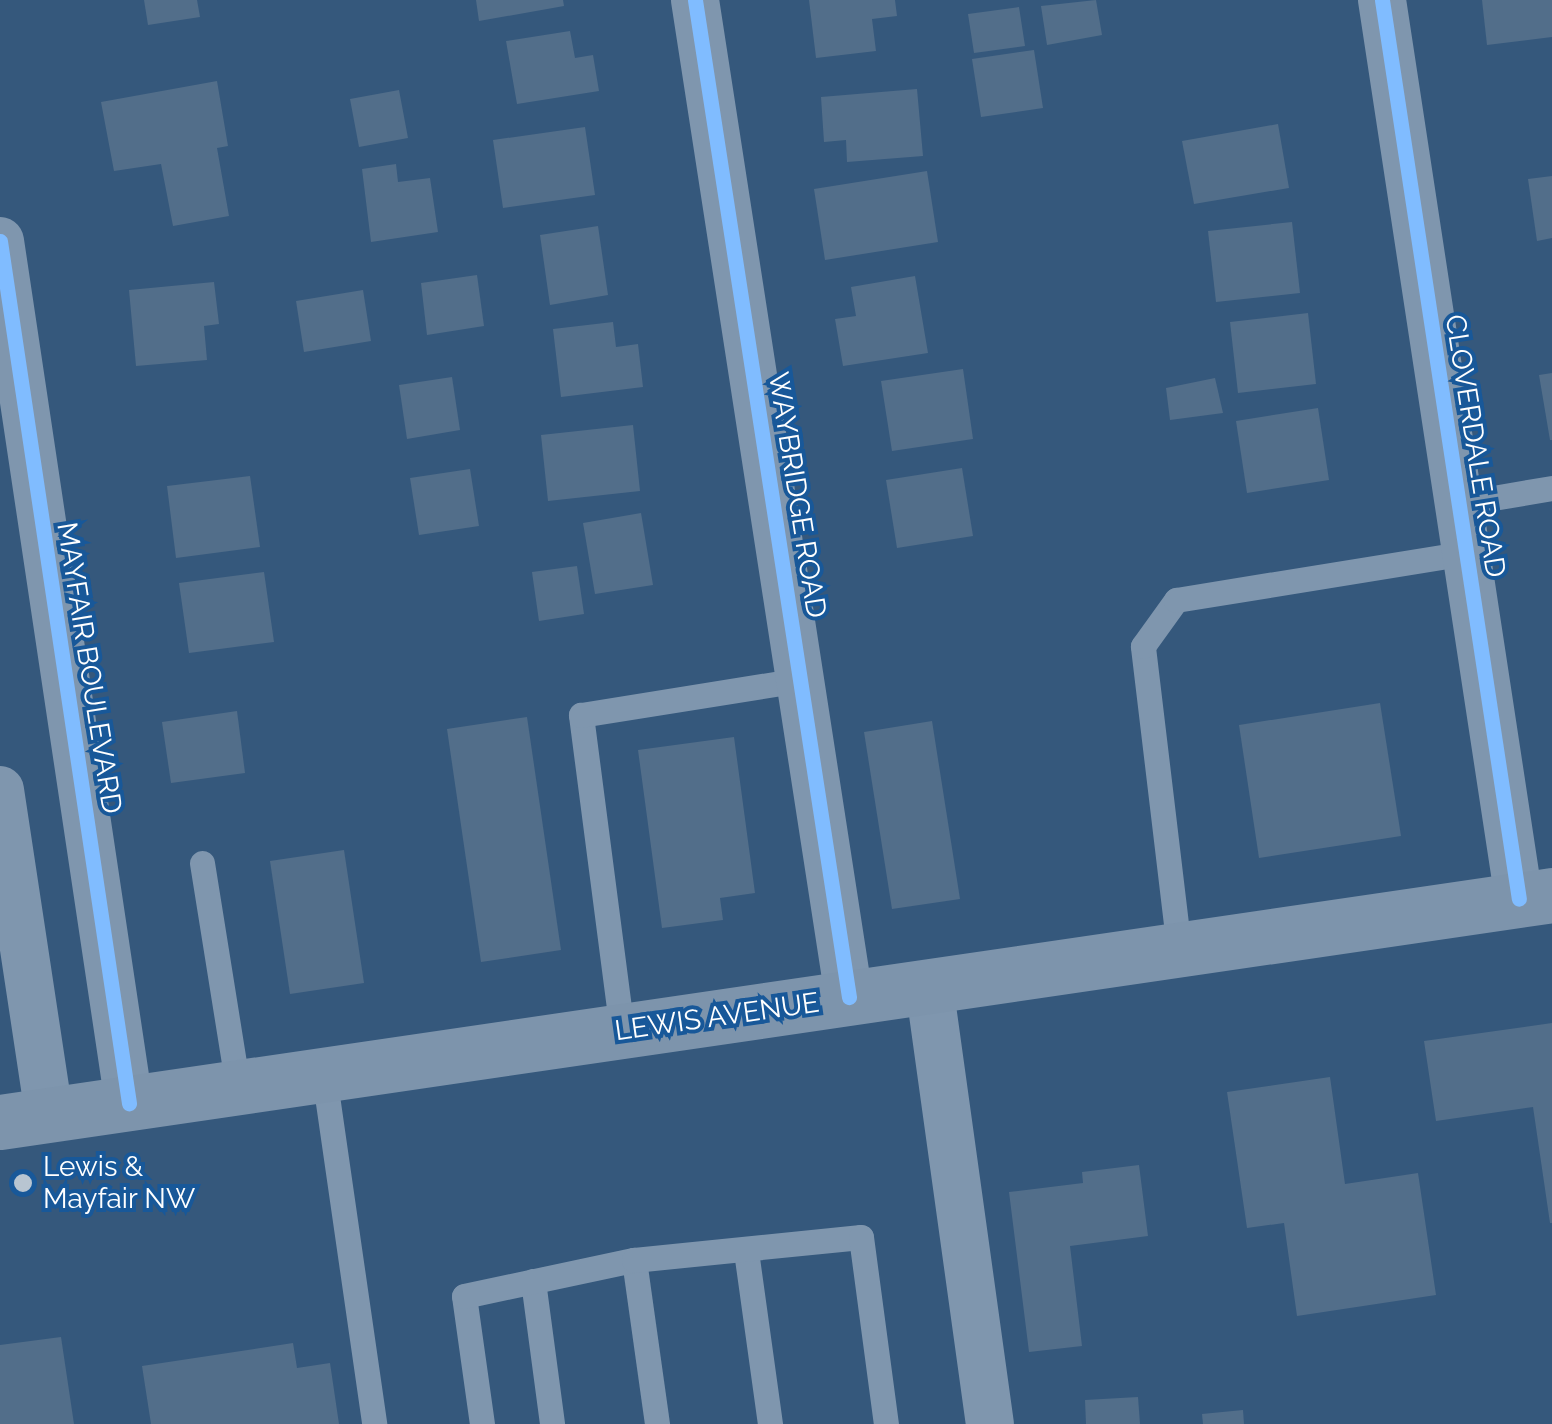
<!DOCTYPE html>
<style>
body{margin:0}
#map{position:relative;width:1552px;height:1424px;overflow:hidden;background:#35587c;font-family:Raleway,sans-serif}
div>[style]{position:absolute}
.building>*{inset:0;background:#526e8a}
.lane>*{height:25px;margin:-12.5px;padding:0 12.5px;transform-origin:12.5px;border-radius:12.5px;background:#7f96ae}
.street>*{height:48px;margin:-24px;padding:0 24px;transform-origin:24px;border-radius:24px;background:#7f96ae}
.primary>*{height:55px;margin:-27.5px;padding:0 27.5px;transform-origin:27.5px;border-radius:27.5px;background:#7d94ac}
.cycleway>*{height:15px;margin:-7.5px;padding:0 7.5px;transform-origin:7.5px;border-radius:7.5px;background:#80bcff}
.dots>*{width:28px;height:28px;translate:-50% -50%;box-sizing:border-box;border:5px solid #185899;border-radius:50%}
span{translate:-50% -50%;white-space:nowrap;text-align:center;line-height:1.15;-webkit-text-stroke:8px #185899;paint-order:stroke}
.street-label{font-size:28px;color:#fff}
.poi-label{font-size:28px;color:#fff}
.left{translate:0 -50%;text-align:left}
</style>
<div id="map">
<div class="building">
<i style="clip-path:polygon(144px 0,197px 0,200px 17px,148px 25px)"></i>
<i style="clip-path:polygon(476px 0,563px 0,564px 6px,479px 21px)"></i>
<i style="clip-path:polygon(809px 0,895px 0,897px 16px,872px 19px,876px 51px,816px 58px)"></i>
<i style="clip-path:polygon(1096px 0,1102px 35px,1047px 45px,1041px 6px)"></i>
<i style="clip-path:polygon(1482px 0,1552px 0,1552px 37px,1487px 45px)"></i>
<i style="clip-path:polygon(1019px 7px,1025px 46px,974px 53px,968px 14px)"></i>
<i style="clip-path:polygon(570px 31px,575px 58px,593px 55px,599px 91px,517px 104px,506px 41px)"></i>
<i style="clip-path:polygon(1034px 50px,1043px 108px,981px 117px,972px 59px)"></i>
<i style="clip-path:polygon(217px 81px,228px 146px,217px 148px,229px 216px,173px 226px,161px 164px,114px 171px,101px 102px)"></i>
<i style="clip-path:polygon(917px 89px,923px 156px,847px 162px,846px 140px,824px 142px,821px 97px)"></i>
<i style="clip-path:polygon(399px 90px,408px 138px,359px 147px,350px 99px)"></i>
<i style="clip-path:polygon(1278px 124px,1289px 188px,1194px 204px,1182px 141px)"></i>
<i style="clip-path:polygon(585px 127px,595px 195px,503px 208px,493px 140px)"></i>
<i style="clip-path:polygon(396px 164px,398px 182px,430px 178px,438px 232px,371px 242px,362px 169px)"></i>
<i style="clip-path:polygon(927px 171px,938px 242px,825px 260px,814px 189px)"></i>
<i style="clip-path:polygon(1552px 176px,1552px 238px,1537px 241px,1528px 179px)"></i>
<i style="clip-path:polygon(1292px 222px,1300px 293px,1216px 302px,1208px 231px)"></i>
<i style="clip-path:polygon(598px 226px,608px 295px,550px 305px,540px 235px)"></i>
<i style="clip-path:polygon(477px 275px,484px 326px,427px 335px,421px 283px)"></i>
<i style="clip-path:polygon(915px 276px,928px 353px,843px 366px,835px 319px,856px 316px,851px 287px)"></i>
<i style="clip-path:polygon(214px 282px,219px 324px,204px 326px,207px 360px,136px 366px,129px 290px)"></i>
<i style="clip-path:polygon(363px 290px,371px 341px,304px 352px,296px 301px)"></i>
<i style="clip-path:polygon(1308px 313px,1316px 384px,1238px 393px,1230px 322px)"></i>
<i style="clip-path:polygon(613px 322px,616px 347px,638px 344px,643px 387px,561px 397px,553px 329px)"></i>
<i style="clip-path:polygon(963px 369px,973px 439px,892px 451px,881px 381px)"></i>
<i style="clip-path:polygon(1552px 373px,1552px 440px,1550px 440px,1539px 375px)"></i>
<i style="clip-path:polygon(452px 377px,460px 430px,407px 439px,399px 385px)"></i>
<i style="clip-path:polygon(1215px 378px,1223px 413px,1170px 420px,1166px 388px)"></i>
<i style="clip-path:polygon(1318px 408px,1329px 480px,1247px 493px,1236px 421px)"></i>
<i style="clip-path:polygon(633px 425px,640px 491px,548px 501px,541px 435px)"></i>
<i style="clip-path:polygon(962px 468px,973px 536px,897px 548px,886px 480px)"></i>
<i style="clip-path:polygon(470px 469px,479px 526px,419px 535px,410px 478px)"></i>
<i style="clip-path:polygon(250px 476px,260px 547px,176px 558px,167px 486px)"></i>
<i style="clip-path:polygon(641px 513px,653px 585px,595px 594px,583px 523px)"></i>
<i style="clip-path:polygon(577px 566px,584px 614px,539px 621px,532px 572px)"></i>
<i style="clip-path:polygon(264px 572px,274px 642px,189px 653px,179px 583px)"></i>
<i style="clip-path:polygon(1380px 703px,1401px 836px,1259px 858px,1239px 725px)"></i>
<i style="clip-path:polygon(237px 711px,245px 773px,171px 783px,162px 722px)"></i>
<i style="clip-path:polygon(527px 717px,561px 950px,481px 962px,447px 729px)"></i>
<i style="clip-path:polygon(932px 721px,960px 899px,892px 909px,864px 732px)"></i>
<i style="clip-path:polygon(734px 737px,755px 893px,720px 898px,723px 920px,662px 928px,638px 750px)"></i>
<i style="clip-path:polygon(344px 850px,364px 983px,290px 994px,270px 861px)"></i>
<i style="clip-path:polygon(1552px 1023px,1552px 1223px,1550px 1223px,1533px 1107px,1436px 1121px,1424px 1041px)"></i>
<i style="clip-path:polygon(1330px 1077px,1345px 1184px,1418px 1173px,1436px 1295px,1297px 1316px,1284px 1223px,1247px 1228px,1227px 1092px)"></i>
<i style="clip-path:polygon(1139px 1165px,1148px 1236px,1070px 1246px,1082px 1346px,1029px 1352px,1009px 1192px,1083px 1183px,1082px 1172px)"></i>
<i style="clip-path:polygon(61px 1337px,74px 1424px,0 1424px,0 1345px)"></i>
<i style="clip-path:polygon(293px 1343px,297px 1368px,330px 1363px,339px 1424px,151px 1424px,142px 1366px)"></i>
<i style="clip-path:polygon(1138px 1397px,1140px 1424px,1086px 1424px,1085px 1400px)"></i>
<i style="clip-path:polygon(1243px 1410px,1244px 1424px,1203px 1424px,1202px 1414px)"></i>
</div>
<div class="lane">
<i style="left:1458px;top:504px;width:95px;rotate:-9.7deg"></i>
<i style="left:202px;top:863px;width:227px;rotate:80.9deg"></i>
<i style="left:1179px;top:949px;width:305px;rotate:-96.8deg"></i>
<i style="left:1143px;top:646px;width:57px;rotate:-54.3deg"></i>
<i style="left:1176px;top:600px;width:294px;rotate:-9.2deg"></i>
<i style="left:622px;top:1031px;width:319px;rotate:-97.4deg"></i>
<i style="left:581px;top:715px;width:222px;rotate:-9.1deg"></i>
<i style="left:324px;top:1075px;width:353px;rotate:81.8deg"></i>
<i style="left:746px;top:1251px;width:175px;rotate:82.1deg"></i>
<i style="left:634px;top:1260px;width:166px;rotate:82deg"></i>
<i style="left:533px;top:1281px;width:144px;rotate:82.4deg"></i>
<i style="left:482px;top:1424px;width:129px;rotate:-98deg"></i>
<i style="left:464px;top:1296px;width:174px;rotate:-12deg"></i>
<i style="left:634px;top:1260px;width:228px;rotate:-5.8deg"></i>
<i style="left:861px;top:1237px;width:189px;rotate:82.4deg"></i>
</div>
<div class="street">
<i style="left:695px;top:0;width:1009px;rotate:81.22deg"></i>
<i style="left:1382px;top:0;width:909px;rotate:81.34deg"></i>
<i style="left:0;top:241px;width:872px;rotate:81.49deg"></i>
<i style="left:0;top:790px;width:328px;rotate:81.4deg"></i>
<i style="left:929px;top:985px;width:443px;rotate:82.1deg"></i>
</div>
<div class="primary">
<i style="left:0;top:1122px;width:1569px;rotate:-8.32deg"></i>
</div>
<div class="cycleway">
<i style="left:695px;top:0;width:1009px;rotate:81.22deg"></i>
<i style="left:1382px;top:0;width:909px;rotate:81.34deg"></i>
<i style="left:0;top:241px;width:872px;rotate:81.49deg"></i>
</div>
<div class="dots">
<i style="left:23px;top:1183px;background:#b8c5d1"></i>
</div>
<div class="street-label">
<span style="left:1475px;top:446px;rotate:81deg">CLOVERDALE ROAD</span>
<span style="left:797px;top:495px;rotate:81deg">WAYBRIDGE ROAD</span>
<span style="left:89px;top:668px;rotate:81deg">MAYFAIR BOULEVARD</span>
<span style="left:717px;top:1017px;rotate:-8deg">LEWIS AVENUE</span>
</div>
<div class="poi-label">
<span class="left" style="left:43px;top:1183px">Lewis &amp;<br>Mayfair NW</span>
</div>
</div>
